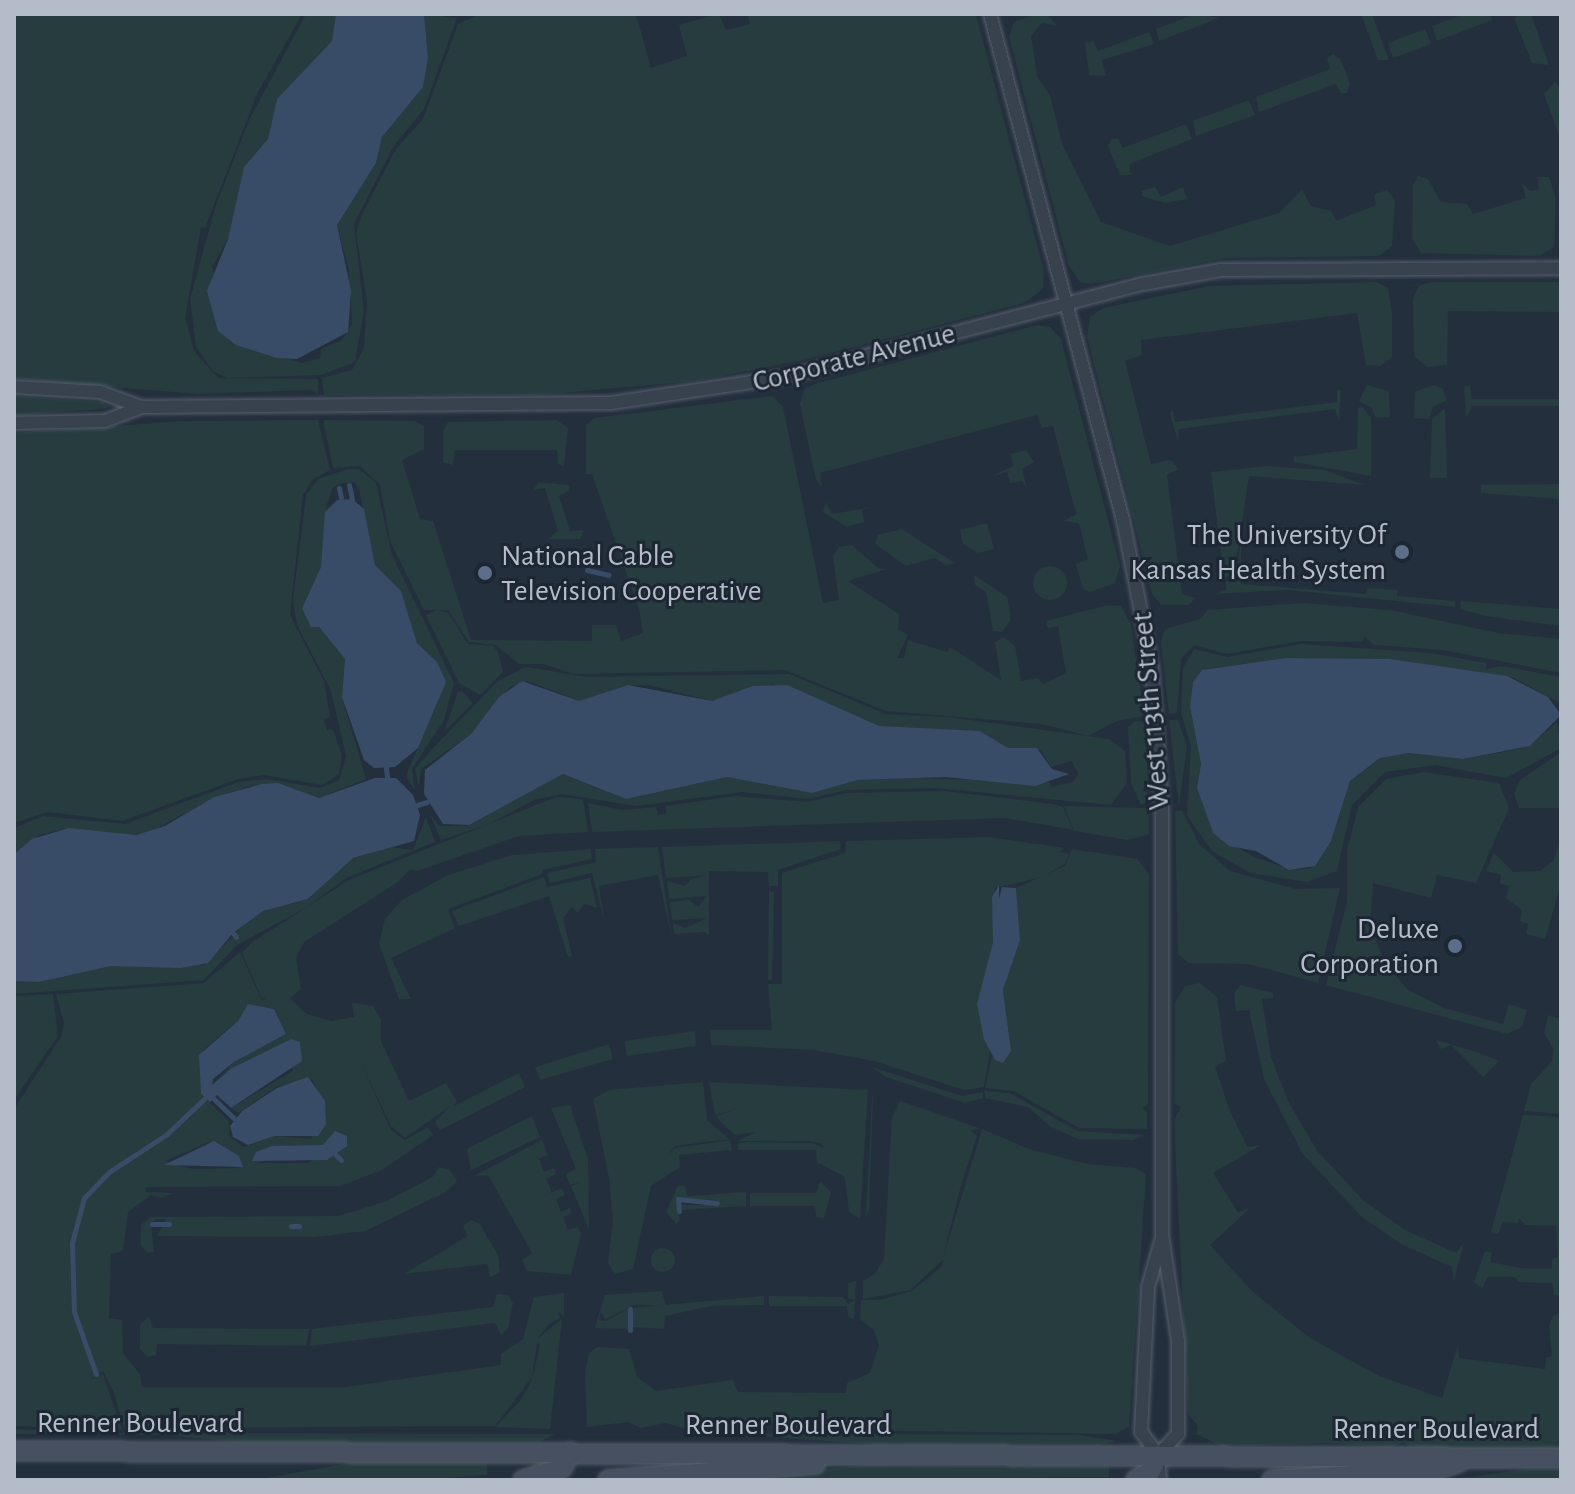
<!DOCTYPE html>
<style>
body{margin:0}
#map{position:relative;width:1575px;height:1494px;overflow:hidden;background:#242f3e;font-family:"Alegreya Sans",sans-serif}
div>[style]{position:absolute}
.green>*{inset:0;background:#263c3f}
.round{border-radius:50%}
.water>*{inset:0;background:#394c67}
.stream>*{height:5px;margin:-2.5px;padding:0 2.5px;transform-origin:2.5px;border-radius:2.5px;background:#394c67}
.roads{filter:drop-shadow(0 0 2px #565f6c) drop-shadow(0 0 2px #565f6c)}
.street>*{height:12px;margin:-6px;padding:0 6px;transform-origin:6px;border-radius:6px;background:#38414e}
.secondary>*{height:18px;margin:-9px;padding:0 9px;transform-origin:9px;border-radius:9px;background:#465061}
.dots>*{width:22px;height:22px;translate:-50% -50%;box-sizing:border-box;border:4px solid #1d2633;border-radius:50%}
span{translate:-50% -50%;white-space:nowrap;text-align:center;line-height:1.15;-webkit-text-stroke:6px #1d2633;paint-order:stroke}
.street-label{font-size:30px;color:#b4bcc9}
.poi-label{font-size:30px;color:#b4bcc9}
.right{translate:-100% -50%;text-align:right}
.left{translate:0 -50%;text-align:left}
.frame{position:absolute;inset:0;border:16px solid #b4bcc9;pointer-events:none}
</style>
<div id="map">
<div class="green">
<i style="clip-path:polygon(14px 14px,302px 14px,258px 92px,205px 228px,201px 227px,185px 318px,194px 351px,218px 378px,318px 379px,318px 394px,310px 390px,198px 394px,14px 379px)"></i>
<i style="clip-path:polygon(306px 14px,336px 14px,332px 41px,277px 99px,268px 139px,244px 167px,228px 239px,212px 267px,236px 344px,302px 363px,320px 358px,321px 349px,342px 340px,352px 324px,349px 270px,337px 225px,376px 163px,382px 137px,423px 87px,428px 58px,424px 14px,457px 18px,424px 109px,393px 147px,354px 224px,364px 310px,355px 362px,321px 375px,227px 378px,213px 371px,196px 347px,190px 299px,216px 205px,249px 120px)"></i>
<i style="clip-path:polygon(480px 14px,636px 14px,651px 68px,687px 56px,679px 25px,719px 14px,726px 30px,750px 24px,748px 14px,976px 14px,1044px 271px,1043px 289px,1024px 303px,808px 359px,696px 381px,539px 395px,324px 395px,322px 378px,352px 370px,364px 348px,367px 301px,356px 234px,361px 216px,396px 149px,423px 119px,458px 24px)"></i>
<i style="clip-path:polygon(1037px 14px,1048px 15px,1057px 26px,1042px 23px,1031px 36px,1037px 76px,1050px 96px,1063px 146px,1101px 222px,1170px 246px,1279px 213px,1302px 190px,1311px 206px,1331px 211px,1336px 221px,1376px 205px,1374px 194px,1387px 190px,1395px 200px,1392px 246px,1379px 256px,1227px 258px,1092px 284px,1080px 282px,1069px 266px,1009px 37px,1014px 22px)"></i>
<i style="clip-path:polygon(1195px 14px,1219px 18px,1159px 41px,1156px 29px)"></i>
<i style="clip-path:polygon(1361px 14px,1372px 14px,1389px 60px,1378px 60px)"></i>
<i style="clip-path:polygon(1464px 14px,1490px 14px,1492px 20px,1437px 41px,1432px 26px)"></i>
<i style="clip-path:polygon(1520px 14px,1531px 14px,1549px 65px,1532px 63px,1514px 18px)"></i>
<i style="clip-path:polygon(1425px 29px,1431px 44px,1393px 58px,1388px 43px)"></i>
<i style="clip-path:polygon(1149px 32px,1154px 44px,1102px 60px,1106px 76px,1089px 75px,1085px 43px,1093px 41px,1098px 51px)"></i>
<i style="clip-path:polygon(1333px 54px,1340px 59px,1350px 83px,1347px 93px,1341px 93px,1336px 84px,1259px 112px,1256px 97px,1330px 69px,1327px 58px)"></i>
<i style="clip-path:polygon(1556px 81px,1561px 92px,1561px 140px,1544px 94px)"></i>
<i style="clip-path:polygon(1249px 100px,1255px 115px,1196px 136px,1193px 121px)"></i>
<i style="clip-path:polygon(1186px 124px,1192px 139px,1129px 164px,1131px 175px,1120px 175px,1108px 146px,1111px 139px,1118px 138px,1123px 148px)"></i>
<i style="clip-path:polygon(1418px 176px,1428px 179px,1441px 202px,1467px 204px,1473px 214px,1526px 198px,1522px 183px,1530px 191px,1539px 189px,1537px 177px,1549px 177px,1556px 199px,1554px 247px,1539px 256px,1421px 253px,1412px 239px,1413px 185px)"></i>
<i style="clip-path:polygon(1155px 187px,1161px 197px,1183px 187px,1187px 199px,1165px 203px,1142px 196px,1142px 191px)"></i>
<i style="clip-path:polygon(1376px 282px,1388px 288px,1392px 314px,1392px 357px,1381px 366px,1366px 365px,1357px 313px,1141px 340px,1142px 355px,1125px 361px,1151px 464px,1171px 460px,1179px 469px,1167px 475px,1182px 594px,1196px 598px,1188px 605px,1161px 605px,1152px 594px,1087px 336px,1090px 317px,1103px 308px,1209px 286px)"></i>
<i style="clip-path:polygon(1430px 282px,1561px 282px,1561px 312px,1448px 311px,1447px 365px,1427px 367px,1414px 356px,1413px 299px,1419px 286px)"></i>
<i style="clip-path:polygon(1037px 325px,1050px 327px,1061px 339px,1120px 566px,1115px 583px,1090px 592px,1083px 589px,1076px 564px,1088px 559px,1079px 523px,1064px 521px,1076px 514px,1053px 426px,1042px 428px,1037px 415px,820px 473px,822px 487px,816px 480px,800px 404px,804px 390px,814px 384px)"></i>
<i style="clip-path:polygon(1367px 385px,1389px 391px,1390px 417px,1376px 418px,1371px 407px,1359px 401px)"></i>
<i style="clip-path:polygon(1434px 385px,1443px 389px,1447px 400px,1433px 407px,1429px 419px,1414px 418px,1415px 392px)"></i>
<i style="clip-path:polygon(1464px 386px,1470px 386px,1472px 399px,1561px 399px,1561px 406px,1472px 406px,1466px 418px)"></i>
<i style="clip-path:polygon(1337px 390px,1341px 390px,1339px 421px,1335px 409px,1179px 429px,1178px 442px,1170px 413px,1173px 410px,1175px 422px,1337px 402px)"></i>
<i style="clip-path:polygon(14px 396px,103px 402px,108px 408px,14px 416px)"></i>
<i style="clip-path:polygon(772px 396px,783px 407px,823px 603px,839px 600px,833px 556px,839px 547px,852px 545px,878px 568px,887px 569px,848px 581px,899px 614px,898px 629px,908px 635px,897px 658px,904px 658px,908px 640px,947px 652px,950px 647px,1001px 680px,995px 642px,1004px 637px,1015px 646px,1021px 681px,1038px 678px,1043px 684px,1066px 673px,1058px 626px,1048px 628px,1046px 621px,1108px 605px,1121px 606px,1131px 624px,1144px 716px,1117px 721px,1088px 736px,1042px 724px,886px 711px,785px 670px,573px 674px,544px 664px,519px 664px,496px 645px,469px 642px,448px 610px,424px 610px,390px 541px,380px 485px,360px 466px,333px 468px,324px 425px,324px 420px,414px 421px,424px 426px,424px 449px,402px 460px,420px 519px,433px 521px,471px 640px,592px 641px,592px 625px,616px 625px,621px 641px,643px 633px,639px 609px,592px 474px,586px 474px,586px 425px,594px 418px)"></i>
<i style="clip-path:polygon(1363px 407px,1371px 418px,1371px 476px,1294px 462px,1294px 457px,1357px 449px,1358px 408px)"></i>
<i style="clip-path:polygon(1445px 408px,1447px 478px,1430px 478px,1432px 419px)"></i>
<i style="clip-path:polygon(300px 420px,318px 420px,330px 470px,313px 479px,303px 495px,290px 615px,324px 681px,330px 717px,324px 719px,327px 730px,333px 729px,342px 756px,339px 774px,322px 785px,264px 775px,238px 779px,122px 821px,48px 812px,14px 823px,14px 433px,184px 421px)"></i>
<i style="clip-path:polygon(557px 420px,568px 428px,564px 466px,558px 464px,557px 450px,455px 450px,453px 465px,443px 462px,443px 431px,448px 422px)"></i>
<i style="clip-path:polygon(1026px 450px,1034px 462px,1022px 469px,1027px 489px,1022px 481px,1010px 483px,1007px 472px,992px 476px,1013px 466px,1011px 454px)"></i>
<i style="clip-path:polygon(1267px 466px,1324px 470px,1365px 485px,1249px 476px,1234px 575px,1224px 577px,1211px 472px)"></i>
<i style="clip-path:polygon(348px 469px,359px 469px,376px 483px,392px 555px,454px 683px,444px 720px,412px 769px,415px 791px,406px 775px,439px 700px,432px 657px,417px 643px,401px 591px,375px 565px,359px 489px,354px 482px,344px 483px,333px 487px,327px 504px,321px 567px,302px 607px,345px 659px,342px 697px,366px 779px,319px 798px,284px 785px,250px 786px,215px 797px,152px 831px,126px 836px,69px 828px,40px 835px,14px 854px,14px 828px,43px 816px,125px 824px,238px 782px,268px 779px,320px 788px,339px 780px,346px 756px,331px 691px,297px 625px,293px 600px,306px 495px,318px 479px)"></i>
<i style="clip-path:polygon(539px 482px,569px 485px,569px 491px,559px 496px,570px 531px,584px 530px,580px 539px,548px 539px,558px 531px,545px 488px,533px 490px)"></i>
<i style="clip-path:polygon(1561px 484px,1561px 499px,1481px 493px,1481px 485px)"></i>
<i style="clip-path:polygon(826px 502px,832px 514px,873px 507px,862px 510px,864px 522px,847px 527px,823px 512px)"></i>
<i style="clip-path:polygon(987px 523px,994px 549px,978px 553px,963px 544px,960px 530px)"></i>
<i style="clip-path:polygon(902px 529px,931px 548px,955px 563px,946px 565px,935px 558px,906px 566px,875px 544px,878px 535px)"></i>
<i style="clip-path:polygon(1241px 531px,1241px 584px,1366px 594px,1367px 588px,1397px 590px,1397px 596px,1455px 601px,1455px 607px,1288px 590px,1214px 594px,1226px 590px,1225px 582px,1237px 580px)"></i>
<i class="round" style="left:1033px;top:566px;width:34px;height:34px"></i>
<i style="clip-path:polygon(974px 575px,1007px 597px,1011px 619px,1002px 632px,993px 631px,986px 592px,975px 585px)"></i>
<i style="clip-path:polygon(1461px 601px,1561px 609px,1561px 626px,1485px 616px,1460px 609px)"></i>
<i style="clip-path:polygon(1302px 603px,1390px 610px,1498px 633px,1561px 639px,1561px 673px,1443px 650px,1374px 645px,1364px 636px,1363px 642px,1301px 641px,1227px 654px,1194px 645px,1181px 659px,1177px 713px,1169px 714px,1161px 641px,1165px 629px,1200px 619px,1208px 610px)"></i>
<i style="clip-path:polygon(437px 610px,448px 613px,468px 644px,493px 646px,498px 652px,503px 672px,480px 695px,459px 683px,426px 615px)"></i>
<i style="clip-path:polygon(1301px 644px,1430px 653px,1486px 663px,1486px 669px,1501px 666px,1561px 677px,1561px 704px,1514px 678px,1390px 659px,1286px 658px,1206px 669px,1193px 682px,1190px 707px,1201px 764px,1197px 788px,1213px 833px,1254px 857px,1293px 870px,1311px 868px,1331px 841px,1350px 781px,1384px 756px,1409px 753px,1463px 759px,1498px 753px,1530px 746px,1557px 722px,1561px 748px,1506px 778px,1435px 765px,1385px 772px,1352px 805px,1337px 871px,1307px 882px,1250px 873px,1212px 851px,1187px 816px,1191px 746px,1181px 713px,1183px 668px,1194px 649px,1227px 657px)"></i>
<i style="clip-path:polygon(526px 667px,586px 677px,789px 674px,886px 714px,949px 717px,1109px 739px,1125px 751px,1127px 783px,1111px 805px,934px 788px,847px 790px,807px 799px,742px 792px,636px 806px,562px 794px,534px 800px,487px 825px,441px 840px,430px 814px,439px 826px,466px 826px,563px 774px,626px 799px,727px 777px,807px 792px,857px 780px,916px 778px,1049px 782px,1052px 787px,1072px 782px,1079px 774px,1071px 761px,1051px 767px,1041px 750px,1008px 748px,984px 733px,881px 727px,773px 684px,712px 701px,648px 685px,628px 685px,579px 701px,528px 681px,510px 687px,472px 733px,421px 769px,419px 787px,415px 769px,433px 748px,498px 681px)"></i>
<i style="clip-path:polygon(462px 691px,473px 703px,444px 732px,458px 692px)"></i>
<i style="clip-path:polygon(1169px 720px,1178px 720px,1187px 746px,1179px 805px)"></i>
<i style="clip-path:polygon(1135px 721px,1144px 722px,1148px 779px,1142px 791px,1147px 792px,1149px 801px,1141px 805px,1131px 783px,1128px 727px)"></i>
<i style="clip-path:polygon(1561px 752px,1561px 808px,1519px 808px,1514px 794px,1520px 780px)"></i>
<i style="clip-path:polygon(1423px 772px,1499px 783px,1509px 808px,1476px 883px,1437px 875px,1431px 898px,1373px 883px,1370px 923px,1383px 961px,1408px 990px,1444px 1008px,1503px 1024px,1509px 1004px,1527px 1010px,1522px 1027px,1507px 1034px,1326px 985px,1347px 902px,1347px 849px,1359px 806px,1386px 779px)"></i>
<i style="clip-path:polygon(944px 791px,1053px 804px,1063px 807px,1073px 830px,1006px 818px,592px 832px,588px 803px,622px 810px,656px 807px,658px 815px,666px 814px,666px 806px,735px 796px,808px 802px,845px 793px)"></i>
<i style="clip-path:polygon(evenodd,556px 797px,583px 799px,588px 832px,519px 836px,417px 871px,410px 869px,398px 882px,304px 942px,296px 958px,301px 989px,290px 998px,306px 1014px,332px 1021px,354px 1017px,352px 1003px,373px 1006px,381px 1019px,381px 1041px,409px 1101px,446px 1083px,457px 1102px,452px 1107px,519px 1073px,525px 1087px,440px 1130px,435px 1122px,450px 1106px,405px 1138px,391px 1126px,362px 1065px,391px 1130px,405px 1140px,428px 1127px,433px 1135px,382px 1170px,340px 1186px,145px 1187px,146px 1192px,173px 1193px,161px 1198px,151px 1195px,128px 1212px,123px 1251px,111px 1254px,109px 1318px,122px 1320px,123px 1354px,140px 1374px,142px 1387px,345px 1387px,501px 1365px,501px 1354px,523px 1339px,534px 1297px,564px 1293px,564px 1317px,558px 1311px,560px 1318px,549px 1324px,537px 1339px,562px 1319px,550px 1429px,495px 1427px,519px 1402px,528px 1388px,534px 1372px,540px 1344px,537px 1343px,532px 1377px,495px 1426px,124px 1428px,114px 1393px,103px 1371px,90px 1380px,103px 1374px,122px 1430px,14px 1426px,14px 1109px,61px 1037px,64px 1023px,56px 994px,204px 983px,240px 952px,262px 1001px,268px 997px,262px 999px,242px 953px,251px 943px,349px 880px,556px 797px,248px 1004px,274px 1009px,286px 1034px,234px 1062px,212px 1085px,232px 1068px,291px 1039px,293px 1071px,231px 1108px,238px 1113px,276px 1087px,313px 1080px,326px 1111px,311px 1139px,276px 1136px,243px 1147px,229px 1135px,229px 1121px,201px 1094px,203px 1050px,238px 1021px,248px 1004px,556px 797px,335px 1131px,310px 1163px,258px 1163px,285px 1146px,323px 1145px,335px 1131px,556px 797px,210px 1142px,240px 1168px,193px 1169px,165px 1161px,210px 1142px)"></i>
<i style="clip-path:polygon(1064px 806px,1144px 808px,1149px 810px,1149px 834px,1128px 840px,1074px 831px)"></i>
<i style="clip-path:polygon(1182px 810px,1199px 844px,1230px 871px,1296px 889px,1340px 888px,1318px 983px,1249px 964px,1189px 963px,1178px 954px,1175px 811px)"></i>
<i style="clip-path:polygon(426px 817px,435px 842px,346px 878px,307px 907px,237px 945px,204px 980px,14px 994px,14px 981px,39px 982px,111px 966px,205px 965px,248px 920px,263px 911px,309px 899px,351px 859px,391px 847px,413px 850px)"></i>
<i style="clip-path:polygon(1561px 836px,1561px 884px,1545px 939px,1526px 934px,1528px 924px,1520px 921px,1522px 910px,1506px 898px,1509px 886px,1500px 883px,1501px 875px,1486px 871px,1494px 853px,1513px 872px,1540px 871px,1554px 860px)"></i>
<i style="clip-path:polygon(988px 837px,1065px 848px,1059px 852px,1069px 854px,1065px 864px,1042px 877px,995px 888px,993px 942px,977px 1004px,990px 1051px,984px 1087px,964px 1090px,874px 1061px,814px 1050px,711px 1045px,710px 1030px,772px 1030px,768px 984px,782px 984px,782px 873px,845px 853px,846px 841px)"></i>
<i style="clip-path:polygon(840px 841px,841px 849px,778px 870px,778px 886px,769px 886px,768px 872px,709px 871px,709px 936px,705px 932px,674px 934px,673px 923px,685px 928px,707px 918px,672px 920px,670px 902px,689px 900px,698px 907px,707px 896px,669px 899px,667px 881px,685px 886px,691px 879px,707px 875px,666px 878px,662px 847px)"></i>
<i style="clip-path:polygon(658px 847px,672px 939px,658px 875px,599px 886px,605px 924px,592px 873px,550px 883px,547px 873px,596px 862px,595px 849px)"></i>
<i style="clip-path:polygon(591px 849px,592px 859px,542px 870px,542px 874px,448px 909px,455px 928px,391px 958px,411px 999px,399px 999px,379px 944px,385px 919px,402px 900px,448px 875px,512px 855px)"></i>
<i style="clip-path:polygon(1072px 849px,1137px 859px,1149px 874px,1148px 1104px,1142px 1108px,1147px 1112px,1147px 1129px,1079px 1128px,1014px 1091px,985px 1088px,992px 1055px,995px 1060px,1010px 1043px,1003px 990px,1020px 940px,1016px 888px,1065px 866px)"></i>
<i style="clip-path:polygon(544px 877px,547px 887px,590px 878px,597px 908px,584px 904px,578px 913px,572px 907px,563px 918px,572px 956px,568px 957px,549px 896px,459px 926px,452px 911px)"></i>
<i style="clip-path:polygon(769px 891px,774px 892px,772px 980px,768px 980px)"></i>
<i style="clip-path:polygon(1200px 983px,1217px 997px,1226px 1061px,1215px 1066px,1228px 1106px,1247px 1147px,1261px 1145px,1213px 1173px,1238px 1212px,1249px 1209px,1210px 1245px,1253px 1292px,1310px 1338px,1379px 1376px,1442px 1398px,1458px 1345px,1459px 1358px,1545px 1369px,1546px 1358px,1552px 1356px,1549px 1326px,1553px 1315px,1561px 1313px,1561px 1450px,1410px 1448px,1404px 1442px,1390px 1448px,1332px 1443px,1224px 1447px,1196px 1434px,1198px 1426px,1188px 1414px,1174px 1121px,1181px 1107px,1174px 1104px,1175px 1002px,1185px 986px)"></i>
<i style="clip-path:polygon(1241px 985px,1273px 993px,1273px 998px,1262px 999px,1271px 1057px,1288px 1101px,1318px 1152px,1364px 1201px,1405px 1230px,1456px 1253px,1464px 1243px,1454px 1280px,1452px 1267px,1401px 1244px,1362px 1217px,1302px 1153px,1264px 1079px,1249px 1010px,1236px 1011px,1234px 993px)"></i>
<i style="clip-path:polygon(53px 994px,58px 1036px,14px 1100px,14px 996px)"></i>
<i style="clip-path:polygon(1548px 1015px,1561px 1019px,1561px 1114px,1524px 1111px,1531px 1084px,1552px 1061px,1553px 1048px,1544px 1033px)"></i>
<i style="clip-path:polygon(695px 1031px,696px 1046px,627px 1056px,624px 1041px)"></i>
<i style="clip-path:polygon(1436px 1040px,1477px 1052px,1499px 1061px,1483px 1077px,1451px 1045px,1441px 1049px)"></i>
<i style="clip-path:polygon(609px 1044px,613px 1059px,540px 1080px,535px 1067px)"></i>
<i style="clip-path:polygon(872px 1067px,962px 1096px,983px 1092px,983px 1098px,965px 1103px,886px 1077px)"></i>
<i style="clip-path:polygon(703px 1082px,707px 1120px,729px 1139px,675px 1146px,667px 1156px,675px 1148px,730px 1140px,732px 1150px,679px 1155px,680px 1167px,651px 1186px,633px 1269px,615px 1274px,608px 1263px,613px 1221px,609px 1178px,593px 1099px,609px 1090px)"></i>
<i style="clip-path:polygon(709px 1082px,868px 1090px,860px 1219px,849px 1212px,845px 1177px,817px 1162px,816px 1150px,738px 1150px,738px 1143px,746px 1142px,813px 1143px,824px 1148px,821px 1143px,808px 1141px,737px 1141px,756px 1132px,735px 1135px,721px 1122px,716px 1116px,737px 1109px,715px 1115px)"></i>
<i style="clip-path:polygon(985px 1091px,1009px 1093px,1078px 1131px,1144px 1135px,1133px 1140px,1078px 1139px,1051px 1127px,1028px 1107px,985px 1098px)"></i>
<i style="clip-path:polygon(873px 1094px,869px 1208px,866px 1217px,872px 1099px)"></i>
<i style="clip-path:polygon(900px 1101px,979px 1128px,971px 1131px,977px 1136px,959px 1193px,943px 1258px,982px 1129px,1029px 1149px,1087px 1164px,1136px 1168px,1146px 1174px,1129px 1427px,1115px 1434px,836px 1430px,831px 1423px,821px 1423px,795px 1430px,787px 1422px,765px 1423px,758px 1429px,684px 1428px,665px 1423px,641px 1428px,628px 1422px,587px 1427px,585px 1371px,589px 1353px,597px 1347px,629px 1349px,637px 1377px,656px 1391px,733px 1380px,738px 1392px,846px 1393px,847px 1383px,870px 1373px,879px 1345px,874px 1330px,860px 1320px,861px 1300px,880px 1300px,912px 1291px,941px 1267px,944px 1259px,910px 1290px,863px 1299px,863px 1281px,875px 1274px,884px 1259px,892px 1118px)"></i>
<i style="clip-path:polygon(570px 1105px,588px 1159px,589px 1230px,571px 1186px,582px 1182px,570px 1185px,566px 1174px,576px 1169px,551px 1108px)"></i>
<i style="clip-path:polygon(1523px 1115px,1561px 1117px,1561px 1296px,1554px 1295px,1552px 1283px,1519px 1282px,1515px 1277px,1488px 1277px,1482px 1288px,1474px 1282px,1485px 1251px,1492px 1253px,1490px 1262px,1520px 1268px,1552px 1269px,1552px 1259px,1558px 1257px,1556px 1226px,1525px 1225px,1519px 1218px,1518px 1223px,1503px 1222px,1498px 1234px,1491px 1232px)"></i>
<i style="clip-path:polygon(532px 1116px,540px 1137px,471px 1170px,467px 1149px)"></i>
<i style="clip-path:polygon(542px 1140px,548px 1155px,539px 1159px,544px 1172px,554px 1168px,556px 1174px,546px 1179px,552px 1192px,529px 1202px,562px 1188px,565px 1195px,556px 1199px,561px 1212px,570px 1208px,572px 1213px,563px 1217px,568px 1230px,578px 1227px,581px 1234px,571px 1275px,527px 1271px,522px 1260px,532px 1253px,488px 1175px,474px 1176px)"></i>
<i style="clip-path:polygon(439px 1167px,450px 1170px,457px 1181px,446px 1192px,365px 1231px,315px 1237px,157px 1236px,166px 1219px,157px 1219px,151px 1223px,154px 1252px,148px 1253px,141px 1246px,141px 1225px,150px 1217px,338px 1216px,387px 1201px,434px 1176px)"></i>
<i style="clip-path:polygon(820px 1181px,831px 1192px,824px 1218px,816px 1217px,815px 1206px,750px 1206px,750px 1193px,816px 1193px)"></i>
<i style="clip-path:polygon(678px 1186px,685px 1186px,687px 1196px,746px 1192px,746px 1206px,682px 1210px,682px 1205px,716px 1205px,717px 1200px,676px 1198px,680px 1221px,676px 1224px,666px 1212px)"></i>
<i style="clip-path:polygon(471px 1220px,480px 1224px,498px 1255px,500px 1273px,490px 1277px,487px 1264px,404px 1274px,468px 1236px,463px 1226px)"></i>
<i class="round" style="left:651px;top:1248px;width:24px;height:24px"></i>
<i style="clip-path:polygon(856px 1281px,854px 1319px,848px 1317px,847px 1306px,769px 1306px,769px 1296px,843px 1297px,848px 1304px,855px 1300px,848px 1298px,848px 1283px)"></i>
<i style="clip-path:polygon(661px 1291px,667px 1306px,634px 1305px,605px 1319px,601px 1312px,599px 1320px,606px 1321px,629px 1308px,628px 1329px,595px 1328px,605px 1295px)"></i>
<i style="clip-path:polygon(497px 1294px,508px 1295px,513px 1303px,508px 1328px,501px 1335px,495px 1323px,310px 1346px,312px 1329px,493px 1307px)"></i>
<i style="clip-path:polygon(764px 1296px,764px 1305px,711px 1306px,665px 1316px,664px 1329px,632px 1327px,631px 1308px)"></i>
<i style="clip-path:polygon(149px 1316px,153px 1328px,309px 1329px,306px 1346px,157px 1344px,156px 1355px,148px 1357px,140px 1349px,140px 1325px)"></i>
<i style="clip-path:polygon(14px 1429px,104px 1433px,555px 1434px,540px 1442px,247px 1443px,167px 1435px,14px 1434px)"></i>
<i style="clip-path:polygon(712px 1433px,1080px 1435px,1116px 1441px,1097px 1446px,885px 1445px)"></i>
<i style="clip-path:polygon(354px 1462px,487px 1462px,487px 1475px,418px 1480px,14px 1480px,261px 1479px)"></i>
<i style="clip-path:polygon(867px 1465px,1109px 1467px,1109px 1477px,695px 1480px)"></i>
<i style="clip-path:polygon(1527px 1469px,1561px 1469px,1561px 1480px,1446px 1480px)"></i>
</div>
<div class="water">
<i style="clip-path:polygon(336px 14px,424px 14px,428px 58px,423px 87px,382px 137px,376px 163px,337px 225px,351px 290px,348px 332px,297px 359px,277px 358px,236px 345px,218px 331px,207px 291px,228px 239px,244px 167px,268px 139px,277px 99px,332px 41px)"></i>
<i style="clip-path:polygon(352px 499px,364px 509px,375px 565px,401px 591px,417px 643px,437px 662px,446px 682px,418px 748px,395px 767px,374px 768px,364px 760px,342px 697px,345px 659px,319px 627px,311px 627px,302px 608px,321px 567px,325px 512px,337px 500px)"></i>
<i style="clip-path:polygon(1286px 658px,1390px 659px,1507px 676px,1548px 697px,1561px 715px,1530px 746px,1463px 759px,1409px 753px,1380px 758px,1350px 781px,1331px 841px,1315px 866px,1289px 870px,1256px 851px,1229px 846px,1213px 833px,1197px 788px,1201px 764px,1190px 707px,1193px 682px,1202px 670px)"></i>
<i style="clip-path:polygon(522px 681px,579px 701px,628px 685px,712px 701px,753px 686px,787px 685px,879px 726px,980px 731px,1008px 748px,1037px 748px,1052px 769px,1069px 774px,1035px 786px,945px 777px,857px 780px,812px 793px,727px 777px,626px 799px,563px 774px,469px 825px,443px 824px,424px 794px,425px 770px,472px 733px,499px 697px)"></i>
<i style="clip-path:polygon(375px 778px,396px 778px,413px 795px,420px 815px,414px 841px,353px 858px,308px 899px,263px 911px,233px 933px,208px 963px,181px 968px,111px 966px,39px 982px,14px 981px,14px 854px,32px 839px,69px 828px,136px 835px,165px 826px,214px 797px,262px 784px,278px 783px,319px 798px)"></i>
<i style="clip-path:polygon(999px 885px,999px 898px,1002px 887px,1016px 888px,1020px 940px,1003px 990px,1011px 1051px,1003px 1063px,995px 1060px,984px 1039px,977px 1004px,993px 942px,992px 897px)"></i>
<i style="clip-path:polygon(248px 1004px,274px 1009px,286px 1034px,234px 1062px,213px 1079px,212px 1085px,232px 1068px,291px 1039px,300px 1042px,302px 1061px,231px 1108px,217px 1095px,210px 1102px,201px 1094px,199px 1055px,238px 1021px)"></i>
<i style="clip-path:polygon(308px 1077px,325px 1101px,326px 1124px,318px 1136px,275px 1136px,248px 1145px,233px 1137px,230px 1126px,242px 1111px,277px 1088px)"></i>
<i style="clip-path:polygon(335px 1131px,347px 1136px,347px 1146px,327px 1160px,252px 1161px,256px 1152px,272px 1146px,323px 1145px)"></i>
<i style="clip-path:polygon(214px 1141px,239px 1156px,243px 1167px,164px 1165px)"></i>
</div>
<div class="stream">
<i style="left:349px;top:485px;width:14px;rotate:78deg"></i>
<i style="left:339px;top:488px;width:10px;rotate:79deg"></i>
<i style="left:587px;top:570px;width:22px;rotate:13deg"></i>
<i style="left:386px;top:768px;width:10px;rotate:84deg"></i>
<i style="left:417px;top:805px;width:10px;rotate:-17deg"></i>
<i style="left:233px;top:933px;width:5px;rotate:53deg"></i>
<i style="left:213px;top:1098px;width:30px;rotate:44deg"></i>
<i style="left:336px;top:1155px;width:7px;rotate:45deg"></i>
<i style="left:679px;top:1211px;width:12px;rotate:-95deg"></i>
<i style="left:678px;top:1199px;width:39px;rotate:6deg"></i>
<i style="left:152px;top:1224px;width:17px"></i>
<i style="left:291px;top:1226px;width:8px"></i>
<i style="left:630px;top:1309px;width:21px;rotate:90deg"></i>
<i style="left:96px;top:1374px;width:66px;rotate:-109.5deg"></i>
<i style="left:74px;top:1312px;width:69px;rotate:-91.7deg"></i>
<i style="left:72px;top:1243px;width:47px;rotate:-75.1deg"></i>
<i style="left:84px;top:1198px;width:36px;rotate:-46deg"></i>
<i style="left:109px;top:1172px;width:69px;rotate:-33.2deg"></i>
<i style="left:167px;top:1134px;width:52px;rotate:-43.5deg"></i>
</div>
<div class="roads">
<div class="street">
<i style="left:990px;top:14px;width:523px;rotate:75.27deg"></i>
<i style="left:1123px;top:520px;width:151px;rotate:78.9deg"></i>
<i style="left:1152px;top:668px;width:140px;rotate:85.9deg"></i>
<i style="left:1162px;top:808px;width:427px;rotate:90deg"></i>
<i style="left:1162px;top:1235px;width:107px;rotate:81.4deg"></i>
<i style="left:1178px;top:1341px;width:93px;rotate:90deg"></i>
<i style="left:1178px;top:1434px;width:29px;rotate:134deg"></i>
<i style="left:14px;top:387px;width:86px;rotate:3.3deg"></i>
<i style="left:100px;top:392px;width:44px;rotate:20.1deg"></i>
<i style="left:141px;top:407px;width:470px;rotate:-0.5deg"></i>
<i style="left:611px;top:403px;width:176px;rotate:-8.5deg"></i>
<i style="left:785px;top:377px;width:370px;rotate:-14.6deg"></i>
<i style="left:1143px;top:284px;width:79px;rotate:-10.2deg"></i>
<i style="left:1221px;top:270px;width:340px;rotate:-0.3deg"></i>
<i style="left:14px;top:423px;width:91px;rotate:-1.3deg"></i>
<i style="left:105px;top:421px;width:39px;rotate:-21deg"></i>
<i style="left:1160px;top:1480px;width:25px;rotate:-95deg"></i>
<i style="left:1158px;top:1455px;width:29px;rotate:-126deg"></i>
<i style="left:1141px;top:1432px;width:145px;rotate:-87.2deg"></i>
<i style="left:1148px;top:1287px;width:51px;rotate:-74.1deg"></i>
</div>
<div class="secondary">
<i style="left:14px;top:1451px;width:1547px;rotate:0.26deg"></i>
<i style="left:523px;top:1480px;width:41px;rotate:-17.1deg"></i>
<i style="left:562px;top:1468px;width:18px;rotate:-63deg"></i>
<i style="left:608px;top:1480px;width:208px;rotate:-4.4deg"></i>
<i style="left:1136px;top:1480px;width:17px;rotate:-31deg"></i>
<i style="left:1151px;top:1471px;width:17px;rotate:-66deg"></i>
<i style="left:1272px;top:1480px;width:164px;rotate:-3.5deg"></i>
<i style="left:1436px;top:1470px;width:24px;rotate:-19deg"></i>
</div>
</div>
<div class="dots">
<i style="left:1402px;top:552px;background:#5c6f8a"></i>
<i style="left:485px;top:573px;background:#5c6f8a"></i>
<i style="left:1455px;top:946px;background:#5c6f8a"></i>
</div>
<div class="street-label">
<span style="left:854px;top:358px;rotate:-14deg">Corporate Avenue</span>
<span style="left:1151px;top:711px;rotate:-95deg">West 113th Street</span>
<span style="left:140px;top:1423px">Renner Boulevard</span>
<span style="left:788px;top:1425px">Renner Boulevard</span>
<span style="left:1436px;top:1429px">Renner Boulevard</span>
</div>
<div class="poi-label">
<span class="right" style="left:1386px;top:552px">The University Of<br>Kansas Health System</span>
<span class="left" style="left:501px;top:573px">National Cable<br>Television Cooperative</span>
<span class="right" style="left:1439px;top:946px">Deluxe<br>Corporation</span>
</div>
<div class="frame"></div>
</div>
